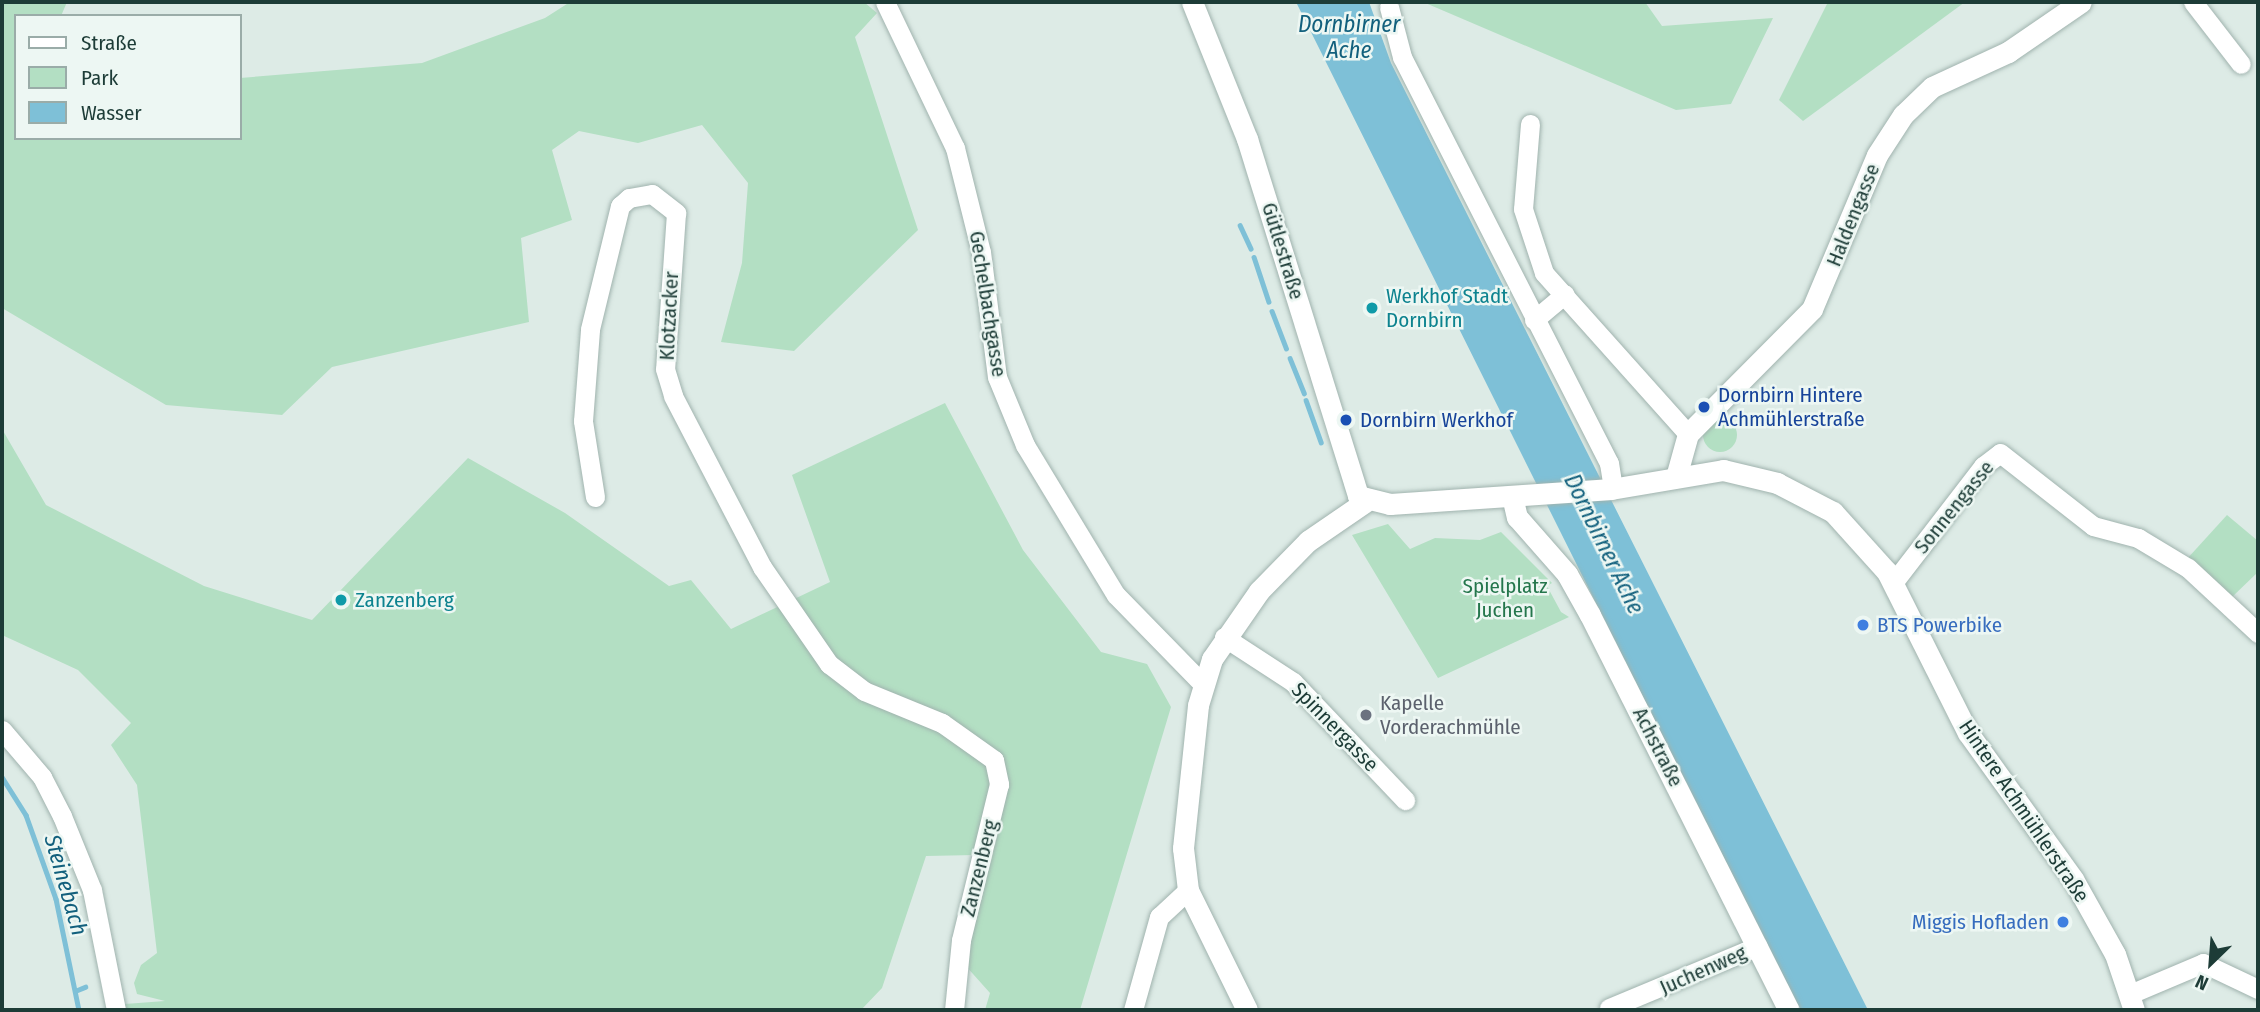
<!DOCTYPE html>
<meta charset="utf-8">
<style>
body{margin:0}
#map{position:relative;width:2260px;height:1012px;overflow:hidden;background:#ddebe6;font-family:"Fira Sans Condensed",sans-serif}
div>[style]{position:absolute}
.green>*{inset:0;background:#b3dfc3}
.round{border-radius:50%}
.water>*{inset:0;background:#7ec0d7}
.stream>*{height:4.5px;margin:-2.25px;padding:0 2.25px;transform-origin:2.25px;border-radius:2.25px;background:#7ec0d7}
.roads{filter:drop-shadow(0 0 2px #a0b3ae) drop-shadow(0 0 2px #a0b3ae)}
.minor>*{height:19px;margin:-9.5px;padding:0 9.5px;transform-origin:9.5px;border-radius:9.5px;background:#fff}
.tertiary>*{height:21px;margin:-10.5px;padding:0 10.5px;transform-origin:10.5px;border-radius:10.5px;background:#fff}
.dots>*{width:19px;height:19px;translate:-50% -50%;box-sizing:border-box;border:4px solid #edf7f3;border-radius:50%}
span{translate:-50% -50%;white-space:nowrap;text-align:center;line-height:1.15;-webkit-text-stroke:5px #edf7f3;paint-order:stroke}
.street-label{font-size:21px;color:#1d3c37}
.culture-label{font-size:21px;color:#0d838f}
.left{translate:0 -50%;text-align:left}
.transit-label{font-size:21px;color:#164399}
.park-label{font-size:21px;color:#24764c}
.shop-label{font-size:21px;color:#366cbe}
.right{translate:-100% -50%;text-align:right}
.worship-label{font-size:21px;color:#5b616d}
.water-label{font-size:23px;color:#12607d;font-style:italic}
.frame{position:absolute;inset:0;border:4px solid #1d3c37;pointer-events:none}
.legend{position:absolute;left:14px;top:14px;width:228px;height:126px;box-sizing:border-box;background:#edf7f3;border:2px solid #9aaca8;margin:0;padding:9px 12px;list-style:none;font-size:21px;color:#1d3c37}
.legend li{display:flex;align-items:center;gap:14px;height:35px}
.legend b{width:35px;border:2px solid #9aaca8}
.north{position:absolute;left:2176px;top:928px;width:70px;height:70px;-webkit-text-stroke:5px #edf7f3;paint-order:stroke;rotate:205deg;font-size:19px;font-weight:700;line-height:28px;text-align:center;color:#1d3c37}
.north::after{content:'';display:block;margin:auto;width:24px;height:32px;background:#1d3c37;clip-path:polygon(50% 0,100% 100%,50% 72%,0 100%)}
</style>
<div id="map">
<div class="green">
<i style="clip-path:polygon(2px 2px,67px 2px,61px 16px,16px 16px,16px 138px,240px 138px,240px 78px,422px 63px,545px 18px,570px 2px,864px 2px,877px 13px,855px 37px,918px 230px,794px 351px,721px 342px,742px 263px,748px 183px,702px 125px,638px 143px,579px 131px,552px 150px,572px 220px,521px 238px,529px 322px,332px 367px,282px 415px,166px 405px,2px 308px)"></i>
<i style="clip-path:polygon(1423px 2px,1645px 2px,1662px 26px,1773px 18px,1731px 104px,1676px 110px)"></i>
<i style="clip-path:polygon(1828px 2px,1965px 2px,1803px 121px,1779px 100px)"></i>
<i style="clip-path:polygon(945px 403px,1023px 550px,1101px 652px,1147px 664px,1171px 707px,1080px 1010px,985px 1010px,990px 993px,965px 965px,975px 855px,926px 856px,882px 988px,861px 1010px,126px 1010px,125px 1004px,165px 1001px,137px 994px,134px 983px,141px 965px,157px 953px,137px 785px,111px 745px,131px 723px,78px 670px,2px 635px,2px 429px,46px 505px,204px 586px,312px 620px,468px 458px,565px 513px,669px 586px,691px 580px,731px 629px,830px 582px,792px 475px)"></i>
<i class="round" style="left:1703px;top:418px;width:34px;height:34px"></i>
<i style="clip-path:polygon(2227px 515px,2258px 541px,2258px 572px,2231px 598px,2186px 560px)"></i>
<i style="clip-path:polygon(1388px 524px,1410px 549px,1435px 538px,1480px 540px,1501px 532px,1552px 583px,1547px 586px,1561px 612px,1569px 617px,1438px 678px,1352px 535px)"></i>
</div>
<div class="water">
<i style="clip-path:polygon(1296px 2px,1369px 2px,1391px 63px,1868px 1010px,1799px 1010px)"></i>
</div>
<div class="stream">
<i style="left:1240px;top:225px;width:26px;rotate:65deg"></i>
<i style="left:1254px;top:257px;width:47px;rotate:71.6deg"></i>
<i style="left:1272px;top:311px;width:40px;rotate:69deg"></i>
<i style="left:1290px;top:358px;width:38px;rotate:68deg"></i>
<i style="left:1306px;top:400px;width:45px;rotate:70.3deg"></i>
<i style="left:2px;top:777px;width:45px;rotate:57.7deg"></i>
<i style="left:26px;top:815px;width:89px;rotate:70.3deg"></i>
<i style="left:56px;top:899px;width:113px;rotate:78.3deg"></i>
<i style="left:75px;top:991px;width:11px;rotate:-22deg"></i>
</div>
<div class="roads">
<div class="minor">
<i style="left:885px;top:2px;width:162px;rotate:64.4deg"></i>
<i style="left:955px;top:148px;width:107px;rotate:76deg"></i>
<i style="left:981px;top:252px;width:126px;rotate:82.7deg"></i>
<i style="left:997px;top:377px;width:74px;rotate:67.6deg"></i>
<i style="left:1025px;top:445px;width:175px;rotate:58.8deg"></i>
<i style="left:1116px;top:595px;width:124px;rotate:45.7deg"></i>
<i style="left:2193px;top:2px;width:78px;rotate:52.3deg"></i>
<i style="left:1389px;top:7px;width:52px;rotate:75.4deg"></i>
<i style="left:1402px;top:57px;width:456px;rotate:63deg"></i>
<i style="left:1609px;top:463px;width:26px;rotate:81deg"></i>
<i style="left:1530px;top:124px;width:85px;rotate:94.7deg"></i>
<i style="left:1523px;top:209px;width:67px;rotate:71.8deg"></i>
<i style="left:1544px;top:273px;width:216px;rotate:48.2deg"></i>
<i style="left:1534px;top:320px;width:40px;rotate:-40deg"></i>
<i style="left:595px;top:497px;width:77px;rotate:-99deg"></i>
<i style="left:583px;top:421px;width:92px;rotate:-85.6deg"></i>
<i style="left:590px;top:329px;width:127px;rotate:-76.3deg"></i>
<i style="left:620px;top:206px;width:12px;rotate:-42deg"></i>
<i style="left:629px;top:198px;width:23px;rotate:-10deg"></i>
<i style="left:652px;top:194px;width:31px;rotate:38deg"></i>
<i style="left:676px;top:213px;width:156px;rotate:94deg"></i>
<i style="left:665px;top:369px;width:28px;rotate:73deg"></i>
<i style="left:673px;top:396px;width:193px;rotate:62.5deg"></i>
<i style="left:762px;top:567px;width:118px;rotate:55.4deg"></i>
<i style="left:829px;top:664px;width:44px;rotate:37.6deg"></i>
<i style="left:864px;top:691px;width:84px;rotate:22.3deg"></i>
<i style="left:942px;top:723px;width:64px;rotate:35.4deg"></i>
<i style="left:994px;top:760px;width:25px;rotate:78deg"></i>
<i style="left:999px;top:784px;width:161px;rotate:103.7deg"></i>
<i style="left:961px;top:940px;width:70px;rotate:95.7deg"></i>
<i style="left:1893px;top:583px;width:148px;rotate:-52.4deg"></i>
<i style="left:1983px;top:466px;width:21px;rotate:-37deg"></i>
<i style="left:2000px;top:453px;width:118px;rotate:38.1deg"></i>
<i style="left:2093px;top:526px;width:47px;rotate:14.9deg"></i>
<i style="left:2138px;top:538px;width:58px;rotate:31deg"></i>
<i style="left:2188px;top:568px;width:96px;rotate:42.9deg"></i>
<i style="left:1224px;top:637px;width:82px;rotate:33.1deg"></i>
<i style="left:1293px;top:682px;width:163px;rotate:46.5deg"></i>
<i style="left:2px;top:730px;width:62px;rotate:49.6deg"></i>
<i style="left:42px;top:777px;width:44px;rotate:62.9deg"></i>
<i style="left:62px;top:816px;width:80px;rotate:67.9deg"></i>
<i style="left:92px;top:890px;width:122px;rotate:78.7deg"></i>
<i style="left:2130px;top:994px;width:79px;rotate:-23deg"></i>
<i style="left:2203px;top:963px;width:61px;rotate:25.3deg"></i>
<i style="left:1609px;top:1008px;width:161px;rotate:-22.6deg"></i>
<i style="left:1133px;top:1010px;width:97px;rotate:-74.4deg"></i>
<i style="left:1159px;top:917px;width:40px;rotate:-43deg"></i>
</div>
<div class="tertiary">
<i style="left:1192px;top:2px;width:148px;rotate:68.1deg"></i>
<i style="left:1247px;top:139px;width:374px;rotate:72.7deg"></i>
<i style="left:1358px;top:496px;width:33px;rotate:14deg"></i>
<i style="left:1390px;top:504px;width:222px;rotate:-3.9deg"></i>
<i style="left:1611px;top:489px;width:114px;rotate:-9.6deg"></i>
<i style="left:1723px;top:470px;width:56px;rotate:13.5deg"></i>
<i style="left:1777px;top:483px;width:63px;rotate:27.4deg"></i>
<i style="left:1833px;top:512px;width:81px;rotate:48deg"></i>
<i style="left:1887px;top:572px;width:180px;rotate:63.3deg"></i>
<i style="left:1968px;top:733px;width:180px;rotate:54.3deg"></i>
<i style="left:2073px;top:879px;width:86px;rotate:60.8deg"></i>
<i style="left:2115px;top:954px;width:59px;rotate:71.3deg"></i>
<i style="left:1676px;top:477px;width:45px;rotate:-74.4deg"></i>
<i style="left:1688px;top:434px;width:176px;rotate:-45.2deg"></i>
<i style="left:1812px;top:309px;width:167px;rotate:-67.1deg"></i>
<i style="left:1877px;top:155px;width:48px;rotate:-57deg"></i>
<i style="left:1903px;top:115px;width:40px;rotate:-44deg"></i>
<i style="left:1932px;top:87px;width:84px;rotate:-24.7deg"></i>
<i style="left:2008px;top:52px;width:88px;rotate:-34.4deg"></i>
<i style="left:1512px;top:496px;width:22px;rotate:77deg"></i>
<i style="left:1517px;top:517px;width:76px;rotate:48.7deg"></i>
<i style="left:1567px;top:574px;width:47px;rotate:60.7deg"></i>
<i style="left:1590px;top:615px;width:442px;rotate:63.3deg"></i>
<i style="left:1247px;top:1010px;width:134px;rotate:-116.2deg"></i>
<i style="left:1188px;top:890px;width:42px;rotate:-96.8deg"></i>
<i style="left:1183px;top:848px;width:144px;rotate:-84deg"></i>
<i style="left:1198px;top:705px;width:48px;rotate:-73.1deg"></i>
<i style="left:1212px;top:659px;width:83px;rotate:-55.3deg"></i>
<i style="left:1259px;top:591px;width:70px;rotate:-45.6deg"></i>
<i style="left:1308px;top:541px;width:69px;rotate:-34.4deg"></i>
</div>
</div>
<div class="dots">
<i style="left:1372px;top:308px;background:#0f9aa8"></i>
<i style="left:1704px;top:407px;background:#1a4fb4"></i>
<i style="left:1346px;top:420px;background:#1a4fb4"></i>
<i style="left:341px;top:600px;background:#0f9aa8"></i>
<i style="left:1863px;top:625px;background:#3f7fe0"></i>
<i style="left:1366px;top:715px;background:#6b7280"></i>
<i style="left:2063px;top:922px;background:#3f7fe0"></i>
</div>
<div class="street-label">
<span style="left:1853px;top:215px;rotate:-68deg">Haldengasse</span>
<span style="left:1283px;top:251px;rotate:73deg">Gütlestraße</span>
<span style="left:988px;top:304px;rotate:81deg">Gechelbachgasse</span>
<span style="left:669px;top:316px;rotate:-87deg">Klotzacker</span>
<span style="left:1954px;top:507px;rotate:-51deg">Sonnengasse</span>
<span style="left:1335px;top:727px;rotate:46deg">Spinnergasse</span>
<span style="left:1658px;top:747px;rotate:63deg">Achstraße</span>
<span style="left:2024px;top:811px;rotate:56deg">Hintere Achmühlerstraße</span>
<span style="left:979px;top:868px;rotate:-76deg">Zanzenberg</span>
<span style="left:1703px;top:970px;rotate:-24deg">Juchenweg</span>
</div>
<div class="culture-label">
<span class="left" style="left:1386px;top:308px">Werkhof Stadt<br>Dornbirn</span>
<span class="left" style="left:355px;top:600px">Zanzenberg</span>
</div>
<div class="transit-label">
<span class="left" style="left:1718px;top:407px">Dornbirn Hintere<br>Achmühlerstraße</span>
<span class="left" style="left:1360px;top:420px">Dornbirn Werkhof</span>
</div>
<div class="park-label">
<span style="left:1505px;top:598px">Spielplatz<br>Juchen</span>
</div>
<div class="shop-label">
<span class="left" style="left:1877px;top:625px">BTS Powerbike</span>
<span class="right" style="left:2049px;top:922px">Miggis Hofladen</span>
</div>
<div class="worship-label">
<span class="left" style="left:1380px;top:715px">Kapelle<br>Vorderachmühle</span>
</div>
<div class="water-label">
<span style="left:1349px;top:37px">Dornbirner<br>Ache</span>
<span style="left:1604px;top:544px;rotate:64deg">Dornbirner Ache</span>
<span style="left:66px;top:885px;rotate:74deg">Steinebach</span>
</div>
<div class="frame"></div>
<ul class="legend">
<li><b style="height:9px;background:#fff"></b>Straße</li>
<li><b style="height:19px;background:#b3dfc3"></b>Park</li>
<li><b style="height:19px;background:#7ec0d7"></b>Wasser</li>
</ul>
<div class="north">N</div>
</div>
